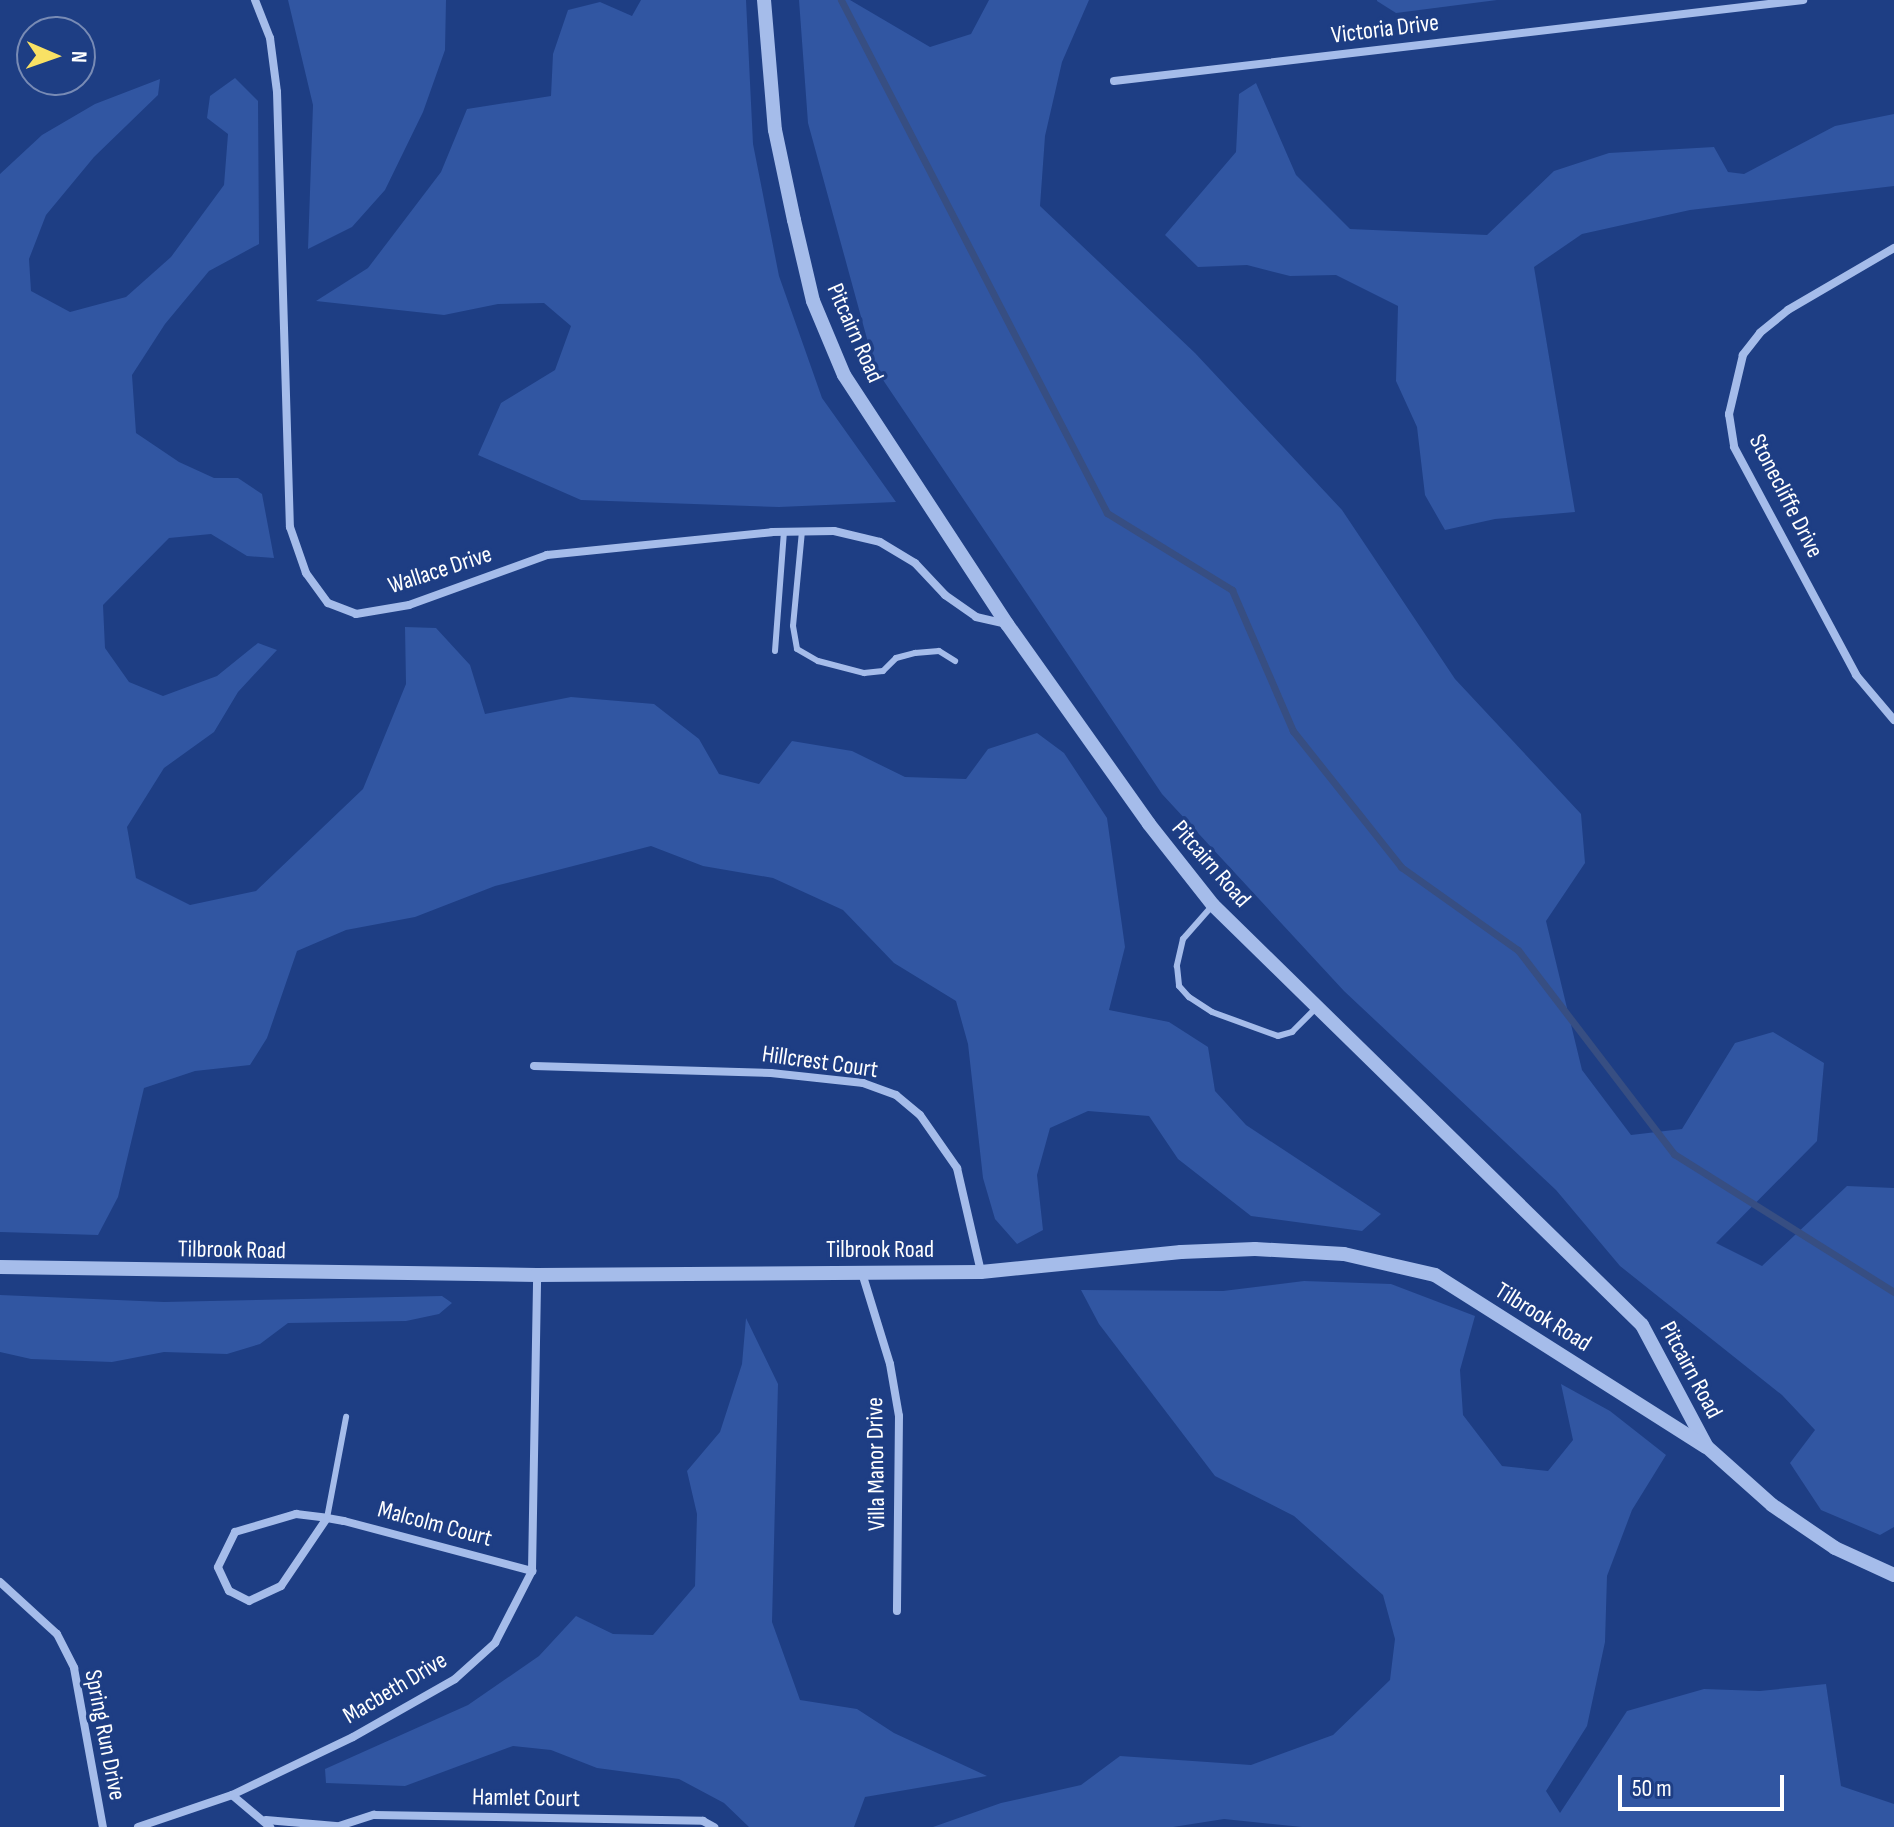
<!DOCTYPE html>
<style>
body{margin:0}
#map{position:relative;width:1894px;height:1827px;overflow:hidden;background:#1e3e84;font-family:"Sofia Sans Condensed",sans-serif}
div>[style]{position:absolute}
.green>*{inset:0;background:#3156a2}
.stream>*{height:7px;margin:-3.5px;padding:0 3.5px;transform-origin:3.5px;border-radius:3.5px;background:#374e82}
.service>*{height:6px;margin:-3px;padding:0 3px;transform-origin:3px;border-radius:3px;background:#a5bcea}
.minor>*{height:8px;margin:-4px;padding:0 4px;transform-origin:4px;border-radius:4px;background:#a5bcea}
.tertiary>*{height:14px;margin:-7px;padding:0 7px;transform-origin:7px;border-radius:7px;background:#a5bcea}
span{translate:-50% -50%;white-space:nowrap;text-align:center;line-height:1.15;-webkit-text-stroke:7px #1e3e84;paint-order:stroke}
.street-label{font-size:24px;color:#fff}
.north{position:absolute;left:16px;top:16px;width:80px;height:80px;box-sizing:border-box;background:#1e3e84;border:2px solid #788bb5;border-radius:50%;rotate:92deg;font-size:22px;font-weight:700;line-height:32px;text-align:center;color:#fff}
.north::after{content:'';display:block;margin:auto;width:28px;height:36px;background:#f9e164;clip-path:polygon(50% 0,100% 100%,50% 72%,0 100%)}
.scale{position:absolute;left:1618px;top:1775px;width:166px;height:36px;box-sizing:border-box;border:4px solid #fff;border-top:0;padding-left:10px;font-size:24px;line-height:28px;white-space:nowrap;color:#fff;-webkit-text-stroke:6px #1e3e84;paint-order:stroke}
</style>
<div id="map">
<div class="green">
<i style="clip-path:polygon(288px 0,446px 0,445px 50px,423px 112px,385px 190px,352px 227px,308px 249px,313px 105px)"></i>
<i style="clip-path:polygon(641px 0,746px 0,753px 144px,779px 276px,822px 398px,896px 502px,779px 507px,581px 500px,478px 455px,501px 403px,555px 370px,571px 326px,544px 303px,498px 304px,444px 315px,316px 301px,368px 268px,441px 172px,467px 109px,551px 96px,553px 54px,568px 10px,600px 2px,632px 16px)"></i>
<i style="clip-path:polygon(799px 0,850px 0,930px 47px,971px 34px,989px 0,1089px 0,1062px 62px,1045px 136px,1040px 206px,1195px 353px,1342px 510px,1455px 679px,1581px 814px,1585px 863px,1546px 921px,1582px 1070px,1631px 1135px,1682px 1129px,1735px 1043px,1773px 1032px,1824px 1063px,1817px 1141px,1716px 1243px,1762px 1266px,1847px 1186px,1894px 1188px,1894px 1527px,1880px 1535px,1821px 1510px,1790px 1463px,1815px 1430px,1782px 1395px,1620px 1266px,1556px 1190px,1344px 991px,1162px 794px,875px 368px,808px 123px)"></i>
<i style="clip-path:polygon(1497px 0,1396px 13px,1377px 1px,1377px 0)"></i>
<i style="clip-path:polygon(235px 78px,258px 101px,259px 244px,209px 271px,165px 324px,132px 375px,136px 433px,179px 462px,214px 478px,238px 478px,262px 494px,274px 558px,247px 556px,211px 534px,169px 538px,103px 605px,105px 648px,129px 682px,163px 696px,217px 676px,258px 643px,277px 650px,238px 692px,214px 732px,164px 768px,127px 827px,136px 878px,190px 905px,256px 891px,363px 789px,406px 684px,405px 627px,436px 628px,470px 665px,485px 714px,571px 697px,654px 704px,699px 739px,719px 774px,759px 784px,792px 741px,852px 751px,905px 777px,966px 779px,988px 749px,1037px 733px,1064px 753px,1107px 818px,1125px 947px,1109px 1010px,1169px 1022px,1208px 1047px,1215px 1091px,1246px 1125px,1381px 1214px,1362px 1231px,1251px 1216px,1178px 1159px,1149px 1116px,1088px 1111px,1050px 1128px,1037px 1175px,1043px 1230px,1017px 1244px,995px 1219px,983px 1178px,968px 1044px,956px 1001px,894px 963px,843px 910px,773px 878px,703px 866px,651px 846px,495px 886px,415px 917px,346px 930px,297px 951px,267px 1038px,250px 1065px,195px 1071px,144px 1088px,118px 1197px,98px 1235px,0 1232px,0 174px,42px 135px,95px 104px,160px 79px,158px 95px,94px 157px,46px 215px,29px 259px,31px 291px,70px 312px,126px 297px,171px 257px,224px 185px,228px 134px,207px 118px,210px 96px)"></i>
<i style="clip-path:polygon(1256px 83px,1296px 175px,1350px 229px,1487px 235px,1554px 171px,1609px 153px,1714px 147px,1728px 172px,1744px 174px,1835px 126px,1894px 114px,1894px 186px,1690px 210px,1582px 234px,1534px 267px,1575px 512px,1495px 519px,1445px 530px,1425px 495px,1417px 427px,1396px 381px,1398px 306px,1336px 275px,1290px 276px,1247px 265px,1198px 267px,1165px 235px,1236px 152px,1239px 94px)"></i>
<i style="clip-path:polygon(1304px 1281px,1391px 1284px,1475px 1316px,1460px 1370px,1463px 1415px,1502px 1466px,1548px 1471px,1573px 1440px,1561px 1384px,1610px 1411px,1666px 1455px,1632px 1510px,1607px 1576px,1605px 1642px,1587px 1726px,1546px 1791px,1560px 1813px,1627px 1711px,1704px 1689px,1760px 1691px,1826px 1684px,1841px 1786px,1894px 1804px,1894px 1827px,1302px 1827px,1224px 1819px,1173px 1827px,933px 1827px,1001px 1803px,1081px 1785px,1120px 1756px,1251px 1765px,1333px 1735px,1390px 1680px,1395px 1639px,1383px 1595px,1294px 1516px,1215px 1476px,1099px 1324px,1081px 1290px,1223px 1291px)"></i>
<i style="clip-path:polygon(0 1295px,164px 1302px,442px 1296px,452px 1303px,439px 1314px,406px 1321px,288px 1323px,260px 1344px,227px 1354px,164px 1352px,112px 1362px,31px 1359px,0 1352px)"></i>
<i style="clip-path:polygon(746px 1318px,778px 1384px,772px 1622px,800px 1700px,857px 1709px,894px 1733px,987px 1776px,865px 1797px,854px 1827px,749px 1827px,724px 1803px,679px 1779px,597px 1768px,551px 1750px,513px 1746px,405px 1786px,326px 1783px,325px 1769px,468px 1705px,539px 1656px,576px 1616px,613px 1634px,653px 1635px,695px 1586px,697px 1514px,687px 1471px,720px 1432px,742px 1364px)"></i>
</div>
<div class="stream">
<i style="left:841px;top:0;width:578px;rotate:62.59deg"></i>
<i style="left:1107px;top:513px;width:147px;rotate:31.6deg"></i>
<i style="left:1232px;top:590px;width:154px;rotate:66.6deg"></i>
<i style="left:1293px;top:731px;width:174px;rotate:51.5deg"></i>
<i style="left:1401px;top:867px;width:143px;rotate:35.4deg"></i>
<i style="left:1518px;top:950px;width:257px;rotate:52.6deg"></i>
<i style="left:1674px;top:1154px;width:260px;rotate:32.1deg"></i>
</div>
<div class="service">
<i style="left:802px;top:531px;width:95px;rotate:95.4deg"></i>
<i style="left:793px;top:626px;width:23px;rotate:80deg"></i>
<i style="left:797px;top:649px;width:24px;rotate:30deg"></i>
<i style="left:818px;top:661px;width:48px;rotate:14.6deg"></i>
<i style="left:864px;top:673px;width:19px;rotate:-6deg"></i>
<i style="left:883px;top:671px;width:18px;rotate:-45deg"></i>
<i style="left:896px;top:658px;width:20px;rotate:-15deg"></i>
<i style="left:915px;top:653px;width:24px;rotate:-5deg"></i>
<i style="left:939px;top:651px;width:19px;rotate:32deg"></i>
<i style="left:775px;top:651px;width:120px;rotate:-85.7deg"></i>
<i style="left:1212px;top:906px;width:44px;rotate:131.3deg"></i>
<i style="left:1183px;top:939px;width:28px;rotate:103deg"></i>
<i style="left:1177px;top:966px;width:20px;rotate:84deg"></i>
<i style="left:1179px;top:986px;width:15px;rotate:48deg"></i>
<i style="left:1189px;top:997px;width:27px;rotate:33deg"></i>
<i style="left:1212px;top:1012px;width:70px;rotate:20deg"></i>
<i style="left:1278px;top:1036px;width:15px;rotate:-16deg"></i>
<i style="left:1292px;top:1032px;width:34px;rotate:-45deg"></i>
<i style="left:327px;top:1518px;width:103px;rotate:-79.3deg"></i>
</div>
<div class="minor">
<i style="left:255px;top:0;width:41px;rotate:68.5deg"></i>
<i style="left:270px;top:38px;width:54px;rotate:82.6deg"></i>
<i style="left:277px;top:92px;width:435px;rotate:88.3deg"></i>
<i style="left:290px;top:527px;width:49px;rotate:70.8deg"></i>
<i style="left:306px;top:573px;width:37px;rotate:54deg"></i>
<i style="left:328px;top:603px;width:30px;rotate:21deg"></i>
<i style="left:356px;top:614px;width:54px;rotate:-9.6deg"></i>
<i style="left:409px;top:605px;width:147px;rotate:-19.9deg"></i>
<i style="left:547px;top:555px;width:226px;rotate:-5.8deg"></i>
<i style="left:772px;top:532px;width:62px;rotate:-0.9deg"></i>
<i style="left:834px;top:531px;width:47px;rotate:13.4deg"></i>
<i style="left:880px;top:542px;width:41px;rotate:31deg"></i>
<i style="left:915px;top:563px;width:44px;rotate:46.8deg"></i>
<i style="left:945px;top:595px;width:38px;rotate:35deg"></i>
<i style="left:976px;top:617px;width:32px;rotate:13deg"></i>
<i style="left:1114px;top:81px;width:694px;rotate:-6.71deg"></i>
<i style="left:1894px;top:248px;width:123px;rotate:149.7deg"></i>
<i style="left:1788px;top:310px;width:36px;rotate:141deg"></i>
<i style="left:1760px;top:333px;width:28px;rotate:128deg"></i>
<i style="left:1743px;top:355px;width:61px;rotate:103.3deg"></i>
<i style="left:1729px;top:414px;width:33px;rotate:81deg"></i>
<i style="left:1734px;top:447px;width:259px;rotate:61.8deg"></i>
<i style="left:1856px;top:675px;width:59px;rotate:49.8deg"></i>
<i style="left:534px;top:1066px;width:237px;rotate:1.7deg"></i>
<i style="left:771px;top:1073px;width:93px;rotate:6.2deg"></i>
<i style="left:863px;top:1083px;width:35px;rotate:20deg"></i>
<i style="left:896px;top:1095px;width:31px;rotate:40deg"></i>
<i style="left:920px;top:1115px;width:65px;rotate:55.1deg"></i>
<i style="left:957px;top:1168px;width:107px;rotate:77deg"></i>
<i style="left:862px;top:1273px;width:95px;rotate:72.9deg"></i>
<i style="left:890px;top:1364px;width:53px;rotate:80.2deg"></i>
<i style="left:899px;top:1416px;width:195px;rotate:90.6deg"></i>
<i style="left:327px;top:1518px;width:82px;rotate:124.1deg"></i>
<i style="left:281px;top:1586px;width:35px;rotate:155deg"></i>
<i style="left:249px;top:1601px;width:22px;rotate:-153deg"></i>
<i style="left:229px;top:1591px;width:26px;rotate:-115deg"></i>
<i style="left:218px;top:1567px;width:39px;rotate:-64deg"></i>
<i style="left:235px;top:1532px;width:64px;rotate:-16.4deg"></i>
<i style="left:296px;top:1514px;width:31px;rotate:7deg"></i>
<i style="left:327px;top:1518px;width:17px;rotate:10deg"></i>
<i style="left:344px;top:1521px;width:195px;rotate:14.9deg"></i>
<i style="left:0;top:1582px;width:77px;rotate:42.4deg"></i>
<i style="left:57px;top:1634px;width:38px;rotate:63deg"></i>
<i style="left:74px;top:1668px;width:162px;rotate:79.7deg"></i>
<i style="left:232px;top:1795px;width:50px;rotate:40.1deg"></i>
<i style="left:266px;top:1820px;width:70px;rotate:4.9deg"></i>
<i style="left:138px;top:1827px;width:99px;rotate:-18.8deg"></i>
<i style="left:232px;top:1795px;width:134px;rotate:-25.6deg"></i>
<i style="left:353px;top:1737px;width:117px;rotate:-29.6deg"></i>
<i style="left:455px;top:1679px;width:54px;rotate:-42deg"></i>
<i style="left:495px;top:1643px;width:81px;rotate:-62.8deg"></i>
<i style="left:532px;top:1571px;width:296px;rotate:-89deg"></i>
<i style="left:336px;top:1827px;width:40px;rotate:-18deg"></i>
<i style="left:374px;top:1815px;width:329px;rotate:1deg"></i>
<i style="left:703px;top:1821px;width:13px;rotate:29deg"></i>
</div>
<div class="tertiary">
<i style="left:764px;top:0;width:130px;rotate:85.2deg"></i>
<i style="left:775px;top:130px;width:92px;rotate:78.1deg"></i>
<i style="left:794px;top:220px;width:83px;rotate:76.8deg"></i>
<i style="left:813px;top:301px;width:80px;rotate:67.3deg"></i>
<i style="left:844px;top:375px;width:298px;rotate:56.8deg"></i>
<i style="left:1007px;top:624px;width:245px;rotate:54.6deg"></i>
<i style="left:1149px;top:824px;width:103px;rotate:51.7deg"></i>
<i style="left:1213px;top:905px;width:600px;rotate:44.39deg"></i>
<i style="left:1642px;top:1325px;width:138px;rotate:62deg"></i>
<i style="left:1707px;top:1447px;width:87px;rotate:41.7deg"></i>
<i style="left:1772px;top:1505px;width:76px;rotate:34.3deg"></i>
<i style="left:1835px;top:1548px;width:65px;rotate:24.6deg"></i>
<i style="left:0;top:1267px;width:537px;rotate:0.85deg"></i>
<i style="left:537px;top:1275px;width:444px;rotate:-0.4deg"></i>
<i style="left:981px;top:1272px;width:201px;rotate:-5.7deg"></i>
<i style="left:1181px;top:1252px;width:74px;rotate:-2.3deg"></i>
<i style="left:1255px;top:1249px;width:89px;rotate:3.2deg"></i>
<i style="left:1344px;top:1254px;width:93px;rotate:13deg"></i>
<i style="left:1435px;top:1275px;width:321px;rotate:32.4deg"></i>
</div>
<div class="street-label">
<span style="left:1385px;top:29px;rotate:-7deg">Victoria Drive</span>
<span style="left:855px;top:333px;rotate:66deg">Pitcairn Road</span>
<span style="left:1786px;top:496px;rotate:63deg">Stonecliffe Drive</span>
<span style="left:440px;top:570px;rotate:-18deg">Wallace Drive</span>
<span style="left:1211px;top:864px;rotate:49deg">Pitcairn Road</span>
<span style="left:820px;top:1062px;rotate:8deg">Hillcrest Court</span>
<span style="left:232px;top:1250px;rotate:1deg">Tilbrook Road</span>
<span style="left:880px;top:1250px">Tilbrook Road</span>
<span style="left:1543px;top:1317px;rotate:32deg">Tilbrook Road</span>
<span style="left:1691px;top:1370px;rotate:62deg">Pitcairn Road</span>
<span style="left:876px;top:1464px;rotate:-91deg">Villa Manor Drive</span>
<span style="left:435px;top:1524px;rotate:15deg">Malcolm Court</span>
<span style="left:395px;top:1688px;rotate:-31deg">Macbeth Drive</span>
<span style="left:105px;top:1735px;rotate:79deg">Spring Run Drive</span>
<span style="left:526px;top:1798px;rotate:1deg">Hamlet Court</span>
</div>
<div class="north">N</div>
<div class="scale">50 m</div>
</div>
